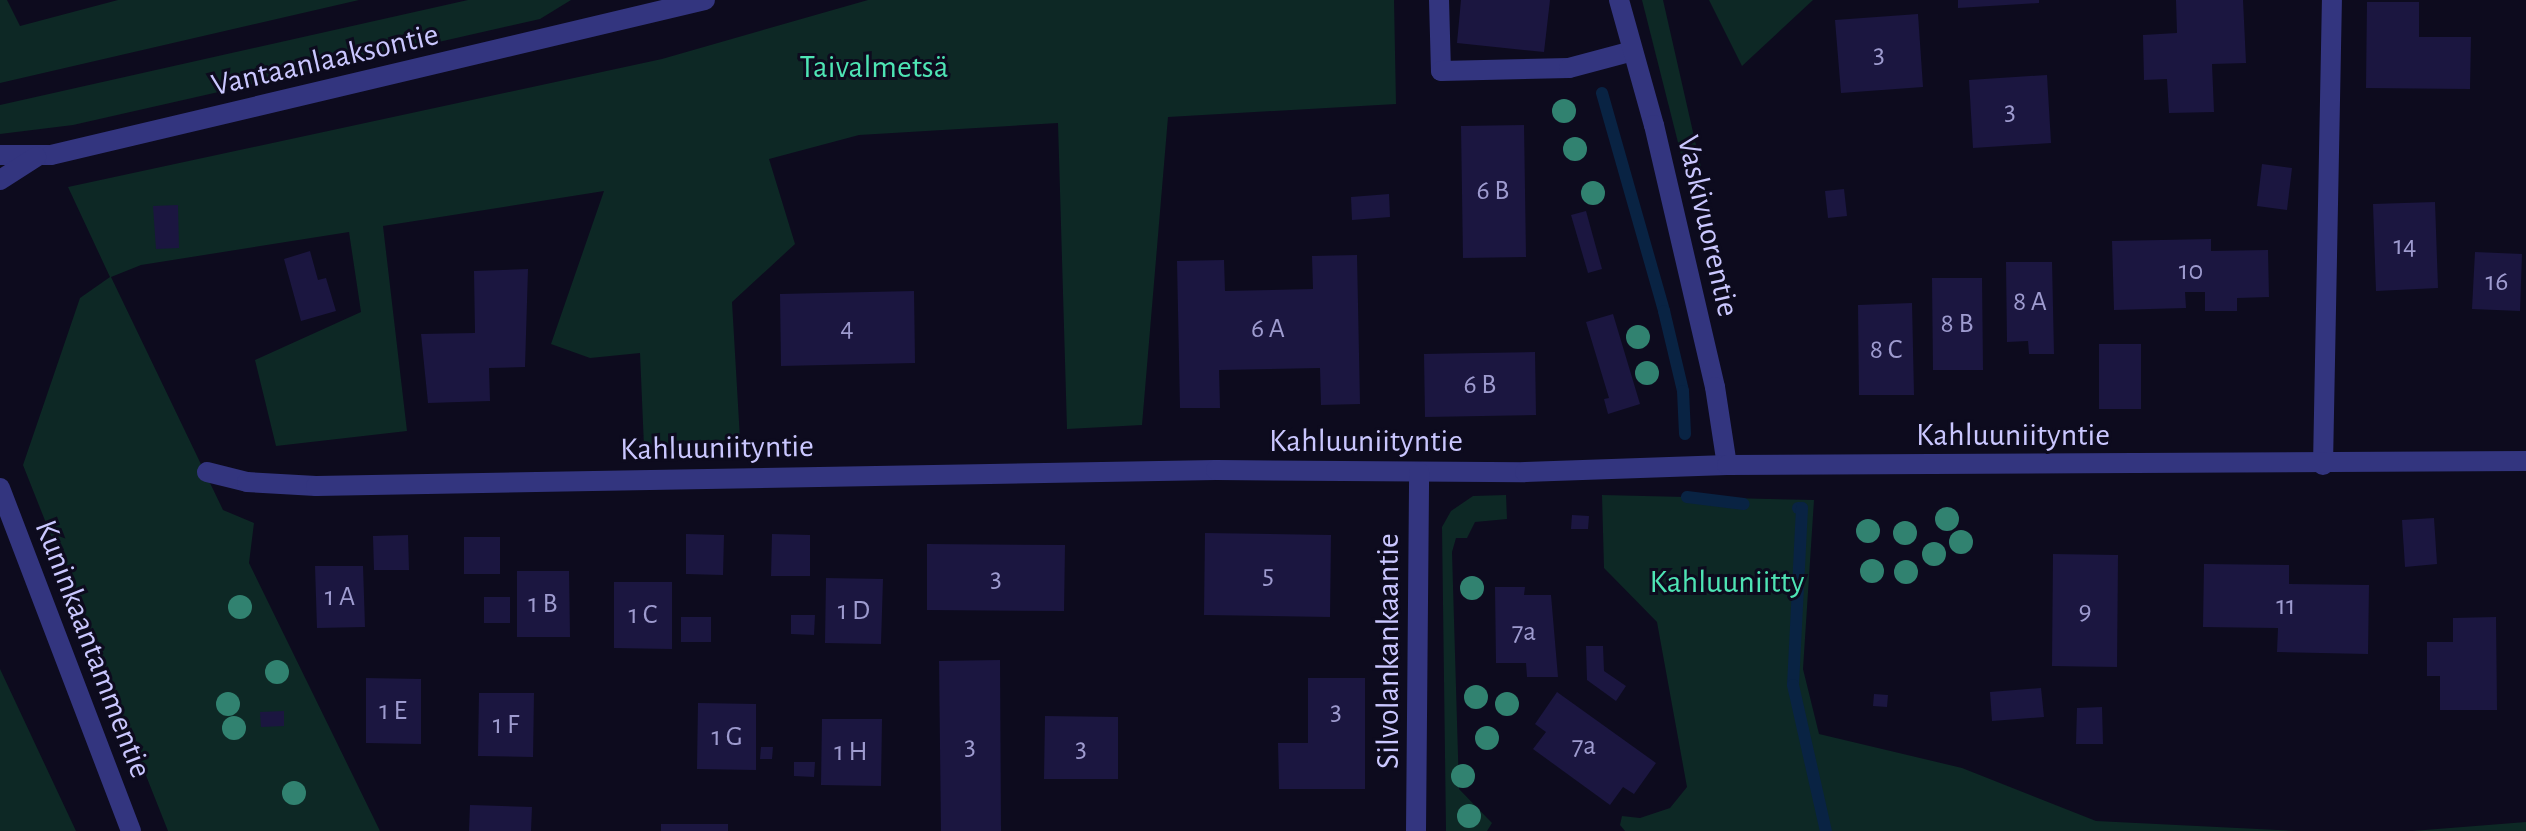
<!DOCTYPE html>
<meta charset="utf-8">
<style>
body{margin:0}
#map{position:relative;width:2526px;height:831px;overflow:hidden;background:#0d0b1e;font-family:"Alegreya Sans",sans-serif}
div>[style]{position:absolute}
.green>*{inset:0;background:#0d2825}
.stream>*{height:12px;margin:-6px;padding:0 6px;transform-origin:6px;border-radius:6px;background:#092343}
.building>*{inset:0;background:#1b1640}
.minor>*{height:20px;margin:-10px;padding:0 10px;transform-origin:10px;border-radius:10px;background:#33357f}
.trees>*{width:24px;height:24px;margin:-12px;border-radius:50%;background:#318270}
span{translate:-50% -50%;white-space:nowrap;text-align:center;line-height:1.15;-webkit-text-stroke:6px #0d0b1e;paint-order:stroke}
.number-label{font-size:28px;color:#9e9bcf}
.number-label span{-webkit-text-stroke-width:0}
.street-label{font-size:32px;color:#cac7ff}
.park-label{font-size:32px;color:#4ee4b4}
</style>
<div id="map">
<div class="green">
<i style="clip-path:polygon(0 0,7px 0,20px 26px,118px 0,359px 0,0 83px)"></i>
<i style="clip-path:polygon(468px 0,571px 0,540px 19px,73px 125px,0 134px,0 105px)"></i>
<i style="clip-path:polygon(868px 0,1394px 0,1396px 104px,1168px 117px,1142px 425px,1067px 429px,1058px 123px,859px 135px,769px 159px,795px 244px,732px 302px,740px 439px,644px 447px,640px 353px,590px 358px,551px 344px,604px 191px,383px 226px,407px 431px,276px 446px,255px 360px,361px 312px,349px 232px,141px 265px,111px 277px,223px 510px,254px 523px,249px 563px,380px 831px,168px 831px,23px 465px,80px 298px,110px 277px,68px 187px,662px 59px)"></i>
<i style="clip-path:polygon(1642px 0,1663px 0,1705px 185px,1689px 186px)"></i>
<i style="clip-path:polygon(1709px 0,1813px 0,1742px 66px)"></i>
<i style="clip-path:polygon(1506px 495px,1507px 519px,1475px 522px,1467px 538px,1456px 538px,1452px 552px,1459px 789px,1492px 823px,1487px 831px,1446px 831px,1442px 527px,1451px 511px,1473px 496px)"></i>
<i style="clip-path:polygon(1602px 495px,1814px 500px,1803px 669px,1819px 734px,1962px 768px,2096px 821px,2296px 831px,1625px 831px,1620px 825px,1622px 816px,1640px 818px,1670px 808px,1687px 787px,1657px 622px,1604px 568px)"></i>
<i style="clip-path:polygon(0 669px,76px 831px,0 831px)"></i>
<i style="clip-path:polygon(2526px 822px,2526px 831px,2412px 831px)"></i>
</div>
<div class="stream">
<i style="left:1602px;top:93px;width:227px;rotate:74.1deg"></i>
<i style="left:1664px;top:311px;width:82px;rotate:76.6deg"></i>
<i style="left:1683px;top:391px;width:43px;rotate:87.3deg"></i>
<i style="left:1687px;top:497px;width:57px;rotate:7deg"></i>
<i style="left:1798px;top:508px;width:4px"></i>
<i style="left:1802px;top:508px;width:177px;rotate:92.9deg"></i>
<i style="left:1793px;top:685px;width:150px;rotate:77.3deg"></i>
</div>
<div class="building">
<i style="clip-path:polygon(1461px 0,1550px 0,1544px 52px,1457px 43px)"></i>
<i style="clip-path:polygon(1958px 0,2039px 0,2039px 3px,1958px 8px)"></i>
<i style="clip-path:polygon(2176px 0,2243px 0,2246px 63px,2212px 64px,2214px 112px,2169px 113px,2167px 79px,2144px 80px,2143px 35px,2177px 33px)"></i>
<i style="clip-path:polygon(2367px 2px,2419px 2px,2419px 37px,2471px 37px,2470px 89px,2366px 88px)"></i>
<i style="clip-path:polygon(1918px 14px,1923px 87px,1841px 93px,1835px 20px)"></i>
<i style="clip-path:polygon(2047px 75px,2051px 143px,1973px 148px,1969px 80px)"></i>
<i style="clip-path:polygon(1524px 125px,1526px 257px,1463px 258px,1461px 126px)"></i>
<i style="clip-path:polygon(2262px 164px,2292px 168px,2287px 210px,2257px 206px)"></i>
<i style="clip-path:polygon(1844px 189px,1847px 216px,1828px 218px,1825px 191px)"></i>
<i style="clip-path:polygon(1389px 194px,1390px 217px,1352px 220px,1351px 197px)"></i>
<i style="clip-path:polygon(2435px 202px,2438px 288px,2376px 291px,2373px 204px)"></i>
<i style="clip-path:polygon(178px 205px,179px 248px,156px 249px,153px 206px)"></i>
<i style="clip-path:polygon(1586px 211px,1602px 269px,1588px 273px,1571px 215px)"></i>
<i style="clip-path:polygon(2211px 239px,2211px 251px,2268px 250px,2269px 297px,2237px 298px,2237px 311px,2205px 311px,2205px 292px,2185px 292px,2186px 308px,2114px 310px,2112px 241px)"></i>
<i style="clip-path:polygon(310px 251px,318px 280px,326px 278px,336px 311px,301px 321px,284px 259px)"></i>
<i style="clip-path:polygon(2475px 252px,2522px 254px,2520px 311px,2472px 309px)"></i>
<i style="clip-path:polygon(1357px 255px,1360px 404px,1321px 405px,1320px 368px,1219px 370px,1220px 408px,1180px 408px,1177px 261px,1224px 260px,1225px 291px,1313px 289px,1312px 256px)"></i>
<i style="clip-path:polygon(2006px 262px,2052px 262px,2054px 354px,2029px 354px,2028px 341px,2007px 342px)"></i>
<i style="clip-path:polygon(528px 269px,525px 367px,489px 368px,490px 401px,428px 403px,421px 334px,475px 333px,474px 271px)"></i>
<i style="clip-path:polygon(1932px 278px,1982px 278px,1983px 370px,1933px 370px)"></i>
<i style="clip-path:polygon(914px 291px,915px 363px,781px 366px,780px 294px)"></i>
<i style="clip-path:polygon(1912px 303px,1914px 395px,1859px 395px,1858px 305px)"></i>
<i style="clip-path:polygon(1613px 314px,1640px 404px,1608px 414px,1604px 399px,1609px 398px,1586px 322px)"></i>
<i style="clip-path:polygon(2099px 344px,2141px 344px,2141px 409px,2099px 409px)"></i>
<i style="clip-path:polygon(1535px 352px,1536px 415px,1425px 417px,1424px 354px)"></i>
<i style="clip-path:polygon(1572px 515px,1589px 516px,1588px 529px,1571px 529px)"></i>
<i style="clip-path:polygon(2434px 518px,2437px 564px,2405px 567px,2402px 520px)"></i>
<i style="clip-path:polygon(1205px 533px,1331px 535px,1330px 617px,1204px 615px)"></i>
<i style="clip-path:polygon(686px 534px,724px 535px,723px 575px,686px 574px)"></i>
<i style="clip-path:polygon(772px 534px,810px 535px,810px 576px,771px 576px)"></i>
<i style="clip-path:polygon(408px 535px,409px 570px,374px 570px,373px 536px)"></i>
<i style="clip-path:polygon(464px 537px,500px 537px,500px 574px,464px 574px)"></i>
<i style="clip-path:polygon(927px 544px,1065px 545px,1064px 611px,927px 610px)"></i>
<i style="clip-path:polygon(2053px 554px,2118px 555px,2117px 667px,2052px 666px)"></i>
<i style="clip-path:polygon(2204px 564px,2289px 565px,2289px 584px,2369px 585px,2368px 654px,2277px 652px,2278px 628px,2203px 627px)"></i>
<i style="clip-path:polygon(315px 566px,363px 566px,365px 627px,317px 628px)"></i>
<i style="clip-path:polygon(517px 571px,569px 571px,570px 637px,517px 637px)"></i>
<i style="clip-path:polygon(826px 578px,883px 579px,881px 644px,825px 643px)"></i>
<i style="clip-path:polygon(614px 582px,672px 582px,672px 649px,614px 648px)"></i>
<i style="clip-path:polygon(1495px 587px,1525px 587px,1524px 595px,1551px 595px,1558px 677px,1527px 677px,1526px 663px,1496px 663px)"></i>
<i style="clip-path:polygon(484px 597px,510px 597px,510px 623px,484px 623px)"></i>
<i style="clip-path:polygon(791px 615px,815px 615px,814px 635px,791px 634px)"></i>
<i style="clip-path:polygon(681px 617px,711px 617px,711px 642px,681px 642px)"></i>
<i style="clip-path:polygon(2496px 617px,2497px 710px,2440px 710px,2440px 676px,2427px 676px,2427px 642px,2453px 642px,2453px 618px)"></i>
<i style="clip-path:polygon(1586px 646px,1603px 646px,1604px 671px,1626px 686px,1616px 701px,1587px 680px)"></i>
<i style="clip-path:polygon(1000px 660px,1001px 831px,941px 831px,939px 661px)"></i>
<i style="clip-path:polygon(366px 678px,421px 679px,421px 744px,366px 743px)"></i>
<i style="clip-path:polygon(1308px 678px,1365px 678px,1365px 789px,1279px 789px,1278px 743px,1308px 743px)"></i>
<i style="clip-path:polygon(2041px 688px,2044px 717px,1992px 721px,1990px 692px)"></i>
<i style="clip-path:polygon(1557px 692px,1656px 763px,1634px 794px,1623px 787px,1610px 805px,1533px 749px,1546px 732px,1535px 724px)"></i>
<i style="clip-path:polygon(479px 693px,534px 693px,533px 757px,478px 756px)"></i>
<i style="clip-path:polygon(1874px 694px,1888px 695px,1887px 707px,1873px 706px)"></i>
<i style="clip-path:polygon(698px 703px,756px 704px,756px 770px,697px 769px)"></i>
<i style="clip-path:polygon(2102px 707px,2103px 744px,2076px 744px,2077px 708px)"></i>
<i style="clip-path:polygon(284px 711px,284px 726px,261px 727px,260px 712px)"></i>
<i style="clip-path:polygon(1045px 716px,1118px 717px,1118px 779px,1044px 779px)"></i>
<i style="clip-path:polygon(822px 719px,882px 719px,881px 786px,821px 785px)"></i>
<i style="clip-path:polygon(761px 747px,773px 747px,772px 759px,760px 759px)"></i>
<i style="clip-path:polygon(794px 762px,815px 762px,814px 777px,794px 776px)"></i>
<i style="clip-path:polygon(470px 805px,532px 807px,531px 831px,469px 831px)"></i>
<i style="clip-path:polygon(661px 824px,728px 824px,728px 831px,661px 831px)"></i>
</div>
<div class="minor">
<i style="left:1439px;top:0;width:71px;rotate:88.4deg"></i>
<i style="left:1441px;top:71px;width:128px;rotate:-1.3deg"></i>
<i style="left:1569px;top:68px;width:66px;rotate:-14.9deg"></i>
<i style="left:1619px;top:0;width:130px;rotate:74.4deg"></i>
<i style="left:1654px;top:125px;width:269px;rotate:76.9deg"></i>
<i style="left:1715px;top:387px;width:79px;rotate:81.3deg"></i>
<i style="left:0;top:155px;width:51px"></i>
<i style="left:51px;top:155px;width:672px;rotate:-13.33deg"></i>
<i style="left:0;top:180px;width:43px;rotate:-32.6deg"></i>
<i style="left:2323px;top:465px;width:465px;rotate:-88.9deg"></i>
<i style="left:207px;top:472px;width:41px;rotate:14deg"></i>
<i style="left:247px;top:482px;width:69px;rotate:3.3deg"></i>
<i style="left:316px;top:486px;width:900px;rotate:-1.02deg"></i>
<i style="left:1216px;top:470px;width:309px;rotate:0.4deg"></i>
<i style="left:1525px;top:472px;width:202px;rotate:-2deg"></i>
<i style="left:1727px;top:465px;width:799px;rotate:-0.29deg"></i>
<i style="left:0;top:488px;width:367px;rotate:69.1deg"></i>
<i style="left:1416px;top:831px;width:359px;rotate:-89.5deg"></i>
</div>
<div class="trees">
<i style="left:1564px;top:111px"></i>
<i style="left:1575px;top:149px"></i>
<i style="left:1593px;top:193px"></i>
<i style="left:1638px;top:337px"></i>
<i style="left:1647px;top:373px"></i>
<i style="left:1947px;top:519px"></i>
<i style="left:1868px;top:531px"></i>
<i style="left:1905px;top:533px"></i>
<i style="left:1961px;top:542px"></i>
<i style="left:1934px;top:554px"></i>
<i style="left:1872px;top:571px"></i>
<i style="left:1906px;top:572px"></i>
<i style="left:1472px;top:588px"></i>
<i style="left:240px;top:607px"></i>
<i style="left:277px;top:672px"></i>
<i style="left:1476px;top:697px"></i>
<i style="left:228px;top:704px"></i>
<i style="left:1507px;top:704px"></i>
<i style="left:234px;top:728px"></i>
<i style="left:1487px;top:738px"></i>
<i style="left:1463px;top:776px"></i>
<i style="left:294px;top:793px"></i>
<i style="left:1469px;top:816px"></i>
</div>
<div class="number-label">
<span style="left:1879px;top:54px">3</span>
<span style="left:2010px;top:111px">3</span>
<span style="left:1493px;top:191px">6 B</span>
<span style="left:2405px;top:246px">14</span>
<span style="left:2191px;top:271px">10</span>
<span style="left:2497px;top:282px">16</span>
<span style="left:2030px;top:302px">8 A</span>
<span style="left:1957px;top:324px">8 B</span>
<span style="left:847px;top:328px">4</span>
<span style="left:1268px;top:329px">6 A</span>
<span style="left:1886px;top:350px">8 C</span>
<span style="left:1480px;top:385px">6 B</span>
<span style="left:1268px;top:575px">5</span>
<span style="left:996px;top:578px">3</span>
<span style="left:340px;top:597px">1 A</span>
<span style="left:543px;top:604px">1 B</span>
<span style="left:2286px;top:606px">11</span>
<span style="left:854px;top:611px">1 D</span>
<span style="left:2085px;top:611px">9</span>
<span style="left:643px;top:615px">1 C</span>
<span style="left:1524px;top:632px">7a</span>
<span style="left:393px;top:711px">1 E</span>
<span style="left:1336px;top:711px">3</span>
<span style="left:506px;top:725px">1 F</span>
<span style="left:727px;top:737px">1 G</span>
<span style="left:970px;top:746px">3</span>
<span style="left:1584px;top:746px">7a</span>
<span style="left:1081px;top:748px">3</span>
<span style="left:851px;top:752px">1 H</span>
</div>
<div class="street-label">
<span style="left:325px;top:60px;rotate:-13deg">Vantaanlaaksontie</span>
<span style="left:1708px;top:226px;rotate:77deg">Vaskivuorentie</span>
<span style="left:2013px;top:435px">Kahluuniityntie</span>
<span style="left:1366px;top:441px">Kahluuniityntie</span>
<span style="left:717px;top:448px;rotate:-1deg">Kahluuniityntie</span>
<span style="left:93px;top:649px;rotate:69deg">Kuninkaantammentie</span>
<span style="left:1388px;top:651px;rotate:-90deg">Silvolankankaantie</span>
</div>
<div class="park-label">
<span style="left:874px;top:67px">Taivalmetsä</span>
<span style="left:1727px;top:582px">Kahluuniitty</span>
</div>
</div>
